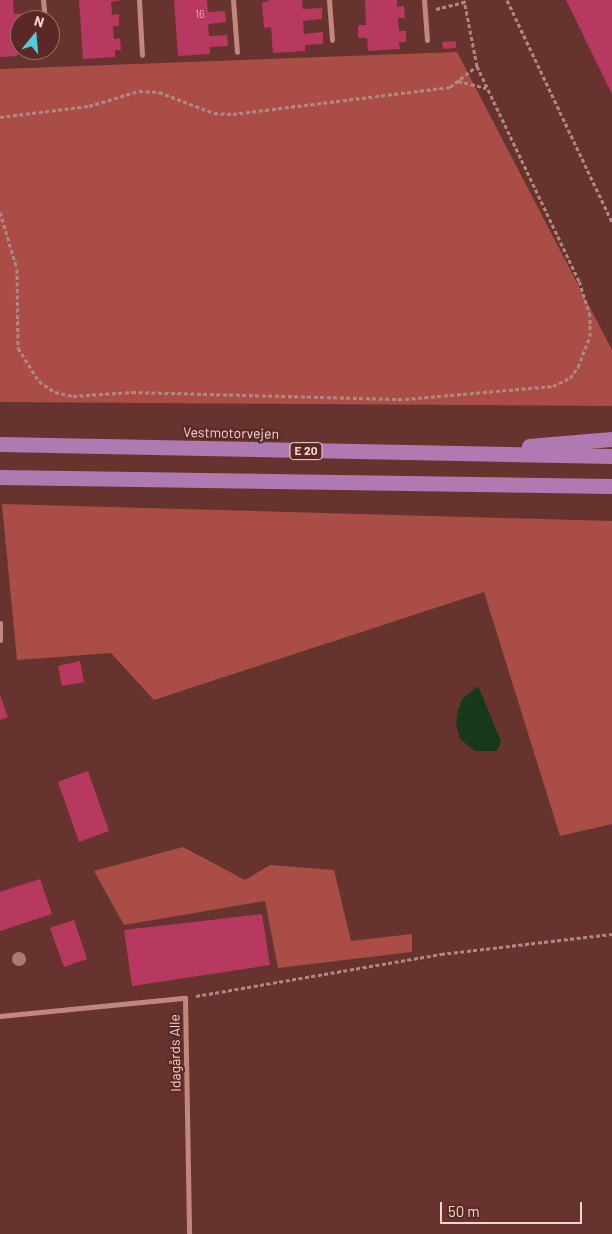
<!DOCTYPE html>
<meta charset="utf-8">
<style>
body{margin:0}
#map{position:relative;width:612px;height:1234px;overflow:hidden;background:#66332f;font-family:Barlow,sans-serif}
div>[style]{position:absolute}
.green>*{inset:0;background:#a94d46}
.water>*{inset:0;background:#17391b}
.building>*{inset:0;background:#b7395f}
.path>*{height:3px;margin-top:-1.5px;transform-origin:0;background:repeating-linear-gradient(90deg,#b08783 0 4px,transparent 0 6.5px)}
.minor>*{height:5px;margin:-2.5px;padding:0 2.5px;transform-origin:2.5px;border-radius:2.5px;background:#c28680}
.motorway>*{height:15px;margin:-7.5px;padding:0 7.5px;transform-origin:7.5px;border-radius:7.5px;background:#b079b1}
.trees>*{width:14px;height:14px;margin:-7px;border-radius:50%;background:#b17771}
span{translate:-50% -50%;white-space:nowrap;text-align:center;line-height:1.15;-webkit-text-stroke:4.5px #5a2925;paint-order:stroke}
.number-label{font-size:11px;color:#e4acb3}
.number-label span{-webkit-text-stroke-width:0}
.shield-label span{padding:1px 4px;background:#5a2925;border:1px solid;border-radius:4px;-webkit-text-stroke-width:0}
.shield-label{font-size:12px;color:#f3d3cf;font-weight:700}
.street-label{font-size:14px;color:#f3d3cf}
.north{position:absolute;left:10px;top:10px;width:50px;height:50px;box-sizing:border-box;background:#5a2925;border:1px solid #976d69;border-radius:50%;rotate:17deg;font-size:14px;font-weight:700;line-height:20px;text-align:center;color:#f3d3cf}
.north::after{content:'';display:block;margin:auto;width:18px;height:22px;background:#52cbd9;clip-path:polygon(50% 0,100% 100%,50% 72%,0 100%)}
.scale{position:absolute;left:440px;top:1202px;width:142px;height:22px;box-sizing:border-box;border:2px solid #f3d3cf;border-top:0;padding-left:6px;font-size:15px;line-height:18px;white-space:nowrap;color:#f3d3cf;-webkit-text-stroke:4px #5a2925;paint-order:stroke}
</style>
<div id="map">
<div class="green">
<i style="clip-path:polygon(457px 52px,612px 350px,612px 406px,0 402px,0 69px)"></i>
<i style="clip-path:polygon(2px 504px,612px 521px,612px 824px,560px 836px,484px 592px,154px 700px,111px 653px,17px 660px)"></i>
<i style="clip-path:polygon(183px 847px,245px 880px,270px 865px,334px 870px,351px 941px,412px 934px,412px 952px,278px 968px,265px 901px,124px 925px,94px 871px)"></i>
</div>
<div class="water">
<i style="clip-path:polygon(478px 686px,501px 741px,497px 751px,475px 751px,460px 739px,456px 723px,458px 710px,463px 698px)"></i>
</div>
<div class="building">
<i style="clip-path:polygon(0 0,13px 0,14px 14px,32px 13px,32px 20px,20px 20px,20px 26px,15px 26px,15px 38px,20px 38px,17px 56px,0 57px)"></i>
<i style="clip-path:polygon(79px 0,123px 0,111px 2px,112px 15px,119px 14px,119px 26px,113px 26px,114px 39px,120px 38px,121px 50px,115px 50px,115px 57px,83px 59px)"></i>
<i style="clip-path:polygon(174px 0,207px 0,208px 12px,225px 11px,226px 22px,208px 24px,209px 36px,227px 35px,228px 46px,210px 47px,210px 54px,178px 56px)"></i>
<i style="clip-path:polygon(270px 0,302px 0,303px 9px,322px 8px,322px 19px,303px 21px,304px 34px,323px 32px,323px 44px,305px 45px,305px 51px,273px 53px,271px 27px,264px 28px,262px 3px)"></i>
<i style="clip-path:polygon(365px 0,397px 0,397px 7px,404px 6px,405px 18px,398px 18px,399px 31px,406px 31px,406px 42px,399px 42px,400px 49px,368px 51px,367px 38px,358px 38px,358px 25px,366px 25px)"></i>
<i style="clip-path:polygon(566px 0,612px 0,612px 94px,610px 90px)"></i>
<i style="clip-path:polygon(456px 41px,456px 48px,443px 49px,442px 42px)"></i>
<i style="clip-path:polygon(80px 661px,84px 682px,62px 686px,58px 666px)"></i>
<i style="clip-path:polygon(0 695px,8px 717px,0 720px)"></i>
<i style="clip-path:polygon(88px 771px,109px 831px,79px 842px,58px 782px)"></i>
<i style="clip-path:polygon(40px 879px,52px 914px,0 931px,0 892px)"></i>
<i style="clip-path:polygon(262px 914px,270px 965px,132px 986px,124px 930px)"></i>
<i style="clip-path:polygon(74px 920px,87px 959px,64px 967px,50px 928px)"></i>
</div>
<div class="path">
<i style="left:507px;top:0;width:246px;rotate:64.7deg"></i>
<i style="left:436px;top:9px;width:30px;rotate:-14deg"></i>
<i style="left:458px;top:81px;width:29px;rotate:14deg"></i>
<i style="left:0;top:117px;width:90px;rotate:-7deg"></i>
<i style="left:89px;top:106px;width:52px;rotate:-16.7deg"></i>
<i style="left:139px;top:91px;width:20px;rotate:3deg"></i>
<i style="left:159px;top:92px;width:59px;rotate:20.9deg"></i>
<i style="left:214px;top:113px;width:19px;rotate:3deg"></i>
<i style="left:233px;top:114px;width:219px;rotate:-7.1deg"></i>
<i style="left:450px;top:87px;width:34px;rotate:-38deg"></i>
<i style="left:0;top:212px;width:59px;rotate:73.4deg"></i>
<i style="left:17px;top:269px;width:79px;rotate:89.3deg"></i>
<i style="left:18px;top:348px;width:39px;rotate:58deg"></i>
<i style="left:39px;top:381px;width:19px;rotate:35deg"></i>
<i style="left:55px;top:392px;width:18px;rotate:13deg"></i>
<i style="left:73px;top:396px;width:59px;rotate:-3.9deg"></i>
<i style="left:132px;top:392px;width:273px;rotate:1.5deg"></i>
<i style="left:405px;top:399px;width:149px;rotate:-5deg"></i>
<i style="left:553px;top:386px;width:19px;rotate:-25deg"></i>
<i style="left:570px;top:378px;width:14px;rotate:-54deg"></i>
<i style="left:578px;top:367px;width:33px;rotate:-69deg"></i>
<i style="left:590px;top:336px;width:20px;rotate:-90deg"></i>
<i style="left:590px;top:316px;width:37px;rotate:-107deg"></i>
<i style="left:579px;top:281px;width:238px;rotate:-115.4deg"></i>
<i style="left:477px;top:66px;width:67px;rotate:-101.1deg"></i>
<i style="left:196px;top:996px;width:249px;rotate:-9.7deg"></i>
<i style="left:441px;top:954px;width:172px;rotate:-6.7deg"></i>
</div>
<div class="minor">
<i style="left:43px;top:0;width:20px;rotate:84deg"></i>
<i style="left:139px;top:0;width:55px;rotate:86.9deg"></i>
<i style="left:233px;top:0;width:52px;rotate:85.6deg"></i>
<i style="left:329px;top:0;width:40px;rotate:85.7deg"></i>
<i style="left:424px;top:0;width:40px;rotate:85.7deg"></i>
<i style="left:46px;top:50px;width:1px;rotate:45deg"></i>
<i style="left:0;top:623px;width:17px;rotate:90deg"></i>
<i style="left:0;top:1016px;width:186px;rotate:-5.6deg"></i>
<i style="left:185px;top:998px;width:236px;rotate:89deg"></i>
</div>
<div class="motorway">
<i style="left:0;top:444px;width:612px;rotate:1.12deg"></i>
<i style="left:529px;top:446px;width:83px;rotate:-4.8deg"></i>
<i style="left:0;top:477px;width:612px;rotate:0.84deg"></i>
</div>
<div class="trees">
<i style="left:19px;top:959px"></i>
</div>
<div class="number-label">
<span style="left:200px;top:14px">16</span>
</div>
<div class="shield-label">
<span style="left:306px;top:451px">E 20</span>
</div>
<div class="street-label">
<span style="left:231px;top:433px;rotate:1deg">Vestmotorvejen</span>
<span style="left:175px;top:1053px;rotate:-91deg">Idagårds Alle</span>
</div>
<div class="north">N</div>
<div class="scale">50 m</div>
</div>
